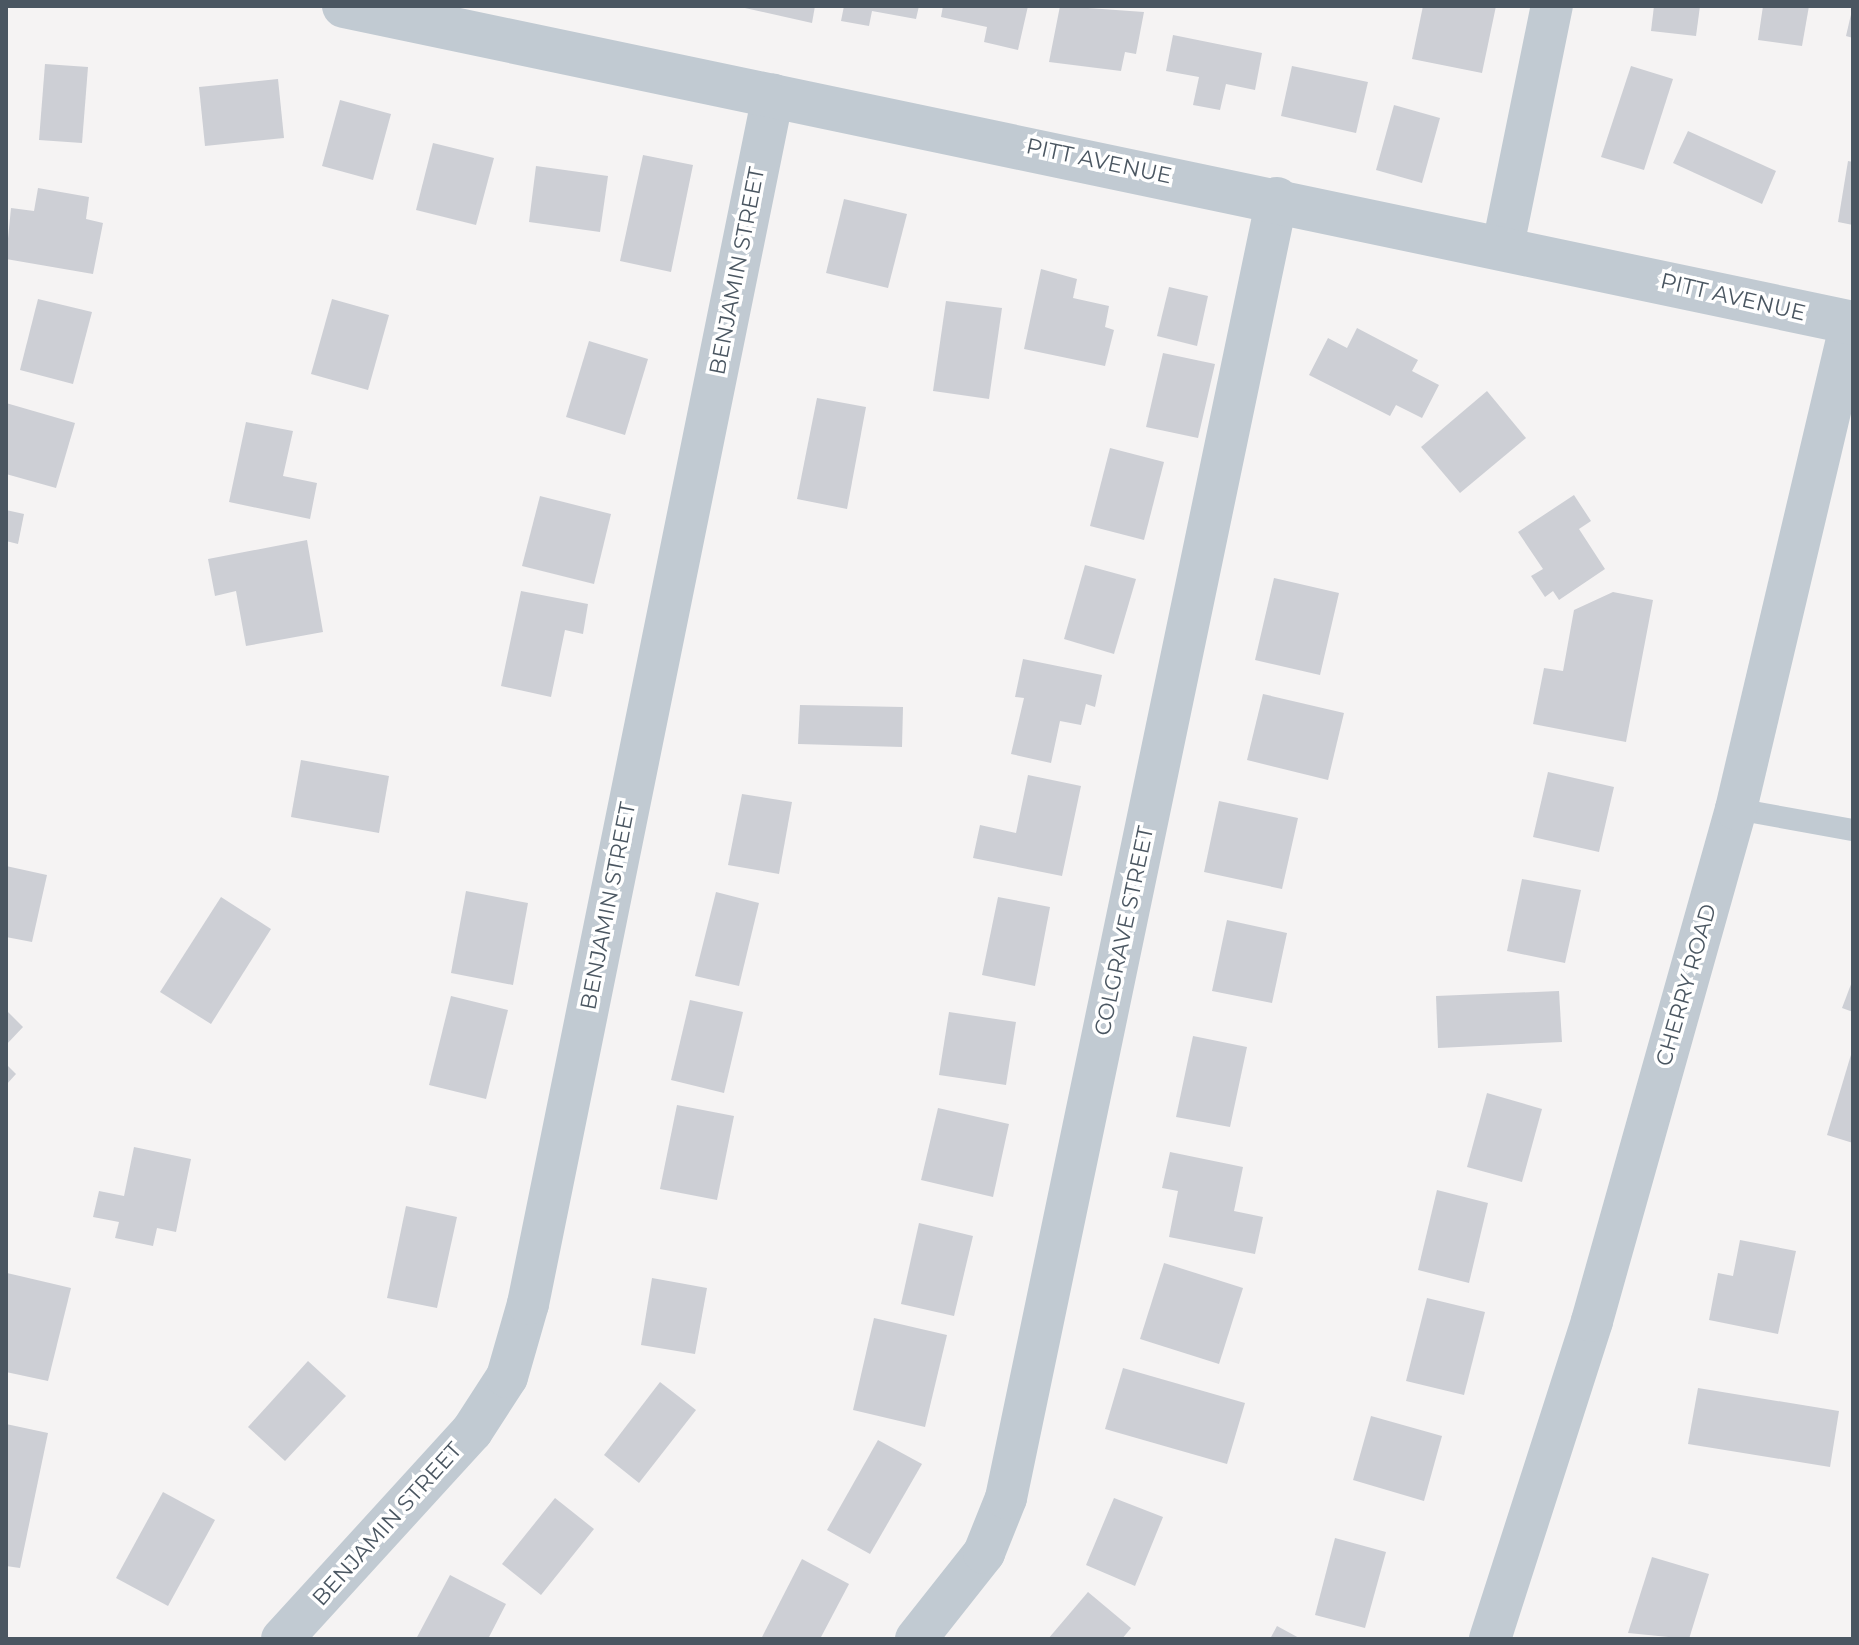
<!DOCTYPE html>
<style>
body{margin:0}
#map{position:relative;width:1859px;height:1645px;overflow:hidden;background:#f5f3f3;font-family:Montserrat,sans-serif}
div>[style]{position:absolute}
.building>*{inset:0;background:#cdcfd5}
.service>*{height:22px;margin:-11px;padding:0 11px;transform-origin:11px;border-radius:11px;background:#c1cad2}
.minor>*{height:42px;margin:-21px;padding:0 21px;transform-origin:21px;border-radius:21px;background:#c1cad2}
.tertiary>*{height:44px;margin:-22px;padding:0 22px;transform-origin:22px;border-radius:22px;background:#c1cad2}
span{translate:-50% -50%;white-space:nowrap;text-align:center;line-height:1.15;-webkit-text-stroke:7px #fff;paint-order:stroke}
.street-label{font-size:22px;color:#4a5661}
.frame{position:absolute;inset:0;border:8px solid #4a5661;pointer-events:none}
</style>
<div id="map">
<div class="building">
<i style="clip-path:polygon(736px 6px,815px 6px,812px 23px)"></i>
<i style="clip-path:polygon(844px 6px,919px 6px,916px 19px,872px 11px,869px 26px,841px 21px)"></i>
<i style="clip-path:polygon(943px 6px,1028px 6px,1018px 50px,984px 42px,987px 27px,941px 17px)"></i>
<i style="clip-path:polygon(1060px 6px,1144px 12px,1136px 54px,1125px 52px,1121px 71px,1049px 62px)"></i>
<i style="clip-path:polygon(1423px 6px,1496px 6px,1482px 73px,1412px 59px)"></i>
<i style="clip-path:polygon(1654px 6px,1700px 6px,1696px 36px,1651px 31px)"></i>
<i style="clip-path:polygon(1763px 6px,1809px 6px,1802px 46px,1758px 40px)"></i>
<i style="clip-path:polygon(1852px 10px,1853px 10px,1853px 38px,1846px 36px)"></i>
<i style="clip-path:polygon(1173px 35px,1262px 53px,1255px 90px,1226px 84px,1220px 110px,1193px 105px,1199px 77px,1166px 71px)"></i>
<i style="clip-path:polygon(45px 64px,88px 67px,82px 143px,39px 140px)"></i>
<i style="clip-path:polygon(1292px 66px,1368px 82px,1356px 133px,1281px 116px)"></i>
<i style="clip-path:polygon(1631px 66px,1673px 79px,1644px 170px,1601px 157px)"></i>
<i style="clip-path:polygon(278px 79px,284px 138px,205px 146px,199px 87px)"></i>
<i style="clip-path:polygon(340px 100px,391px 114px,373px 180px,322px 166px)"></i>
<i style="clip-path:polygon(1394px 105px,1440px 118px,1422px 183px,1376px 170px)"></i>
<i style="clip-path:polygon(1688px 131px,1776px 171px,1762px 204px,1673px 163px)"></i>
<i style="clip-path:polygon(433px 143px,494px 158px,476px 225px,416px 210px)"></i>
<i style="clip-path:polygon(643px 155px,693px 165px,671px 272px,620px 261px)"></i>
<i style="clip-path:polygon(1848px 161px,1853px 162px,1853px 225px,1838px 222px)"></i>
<i style="clip-path:polygon(536px 166px,608px 176px,600px 232px,529px 222px)"></i>
<i style="clip-path:polygon(38px 188px,89px 197px,86px 219px,103px 223px,93px 274px,6px 259px,11px 208px,34px 211px)"></i>
<i style="clip-path:polygon(844px 199px,907px 214px,888px 288px,826px 273px)"></i>
<i style="clip-path:polygon(1041px 269px,1077px 279px,1073px 298px,1109px 306px,1105px 327px,1114px 330px,1105px 366px,1024px 349px)"></i>
<i style="clip-path:polygon(1169px 287px,1208px 296px,1197px 346px,1157px 336px)"></i>
<i style="clip-path:polygon(38px 299px,92px 312px,73px 384px,20px 370px)"></i>
<i style="clip-path:polygon(332px 299px,389px 315px,368px 390px,311px 374px)"></i>
<i style="clip-path:polygon(946px 301px,1002px 308px,989px 399px,933px 391px)"></i>
<i style="clip-path:polygon(1357px 328px,1418px 360px,1412px 371px,1439px 385px,1422px 418px,1396px 405px,1390px 416px,1309px 375px,1328px 338px,1347px 348px)"></i>
<i style="clip-path:polygon(589px 341px,648px 359px,625px 435px,566px 417px)"></i>
<i style="clip-path:polygon(1163px 353px,1215px 364px,1198px 438px,1146px 427px)"></i>
<i style="clip-path:polygon(1487px 391px,1526px 438px,1460px 493px,1421px 447px)"></i>
<i style="clip-path:polygon(817px 398px,866px 407px,847px 509px,797px 499px)"></i>
<i style="clip-path:polygon(6px 403px,75px 423px,56px 488px,6px 474px)"></i>
<i style="clip-path:polygon(246px 422px,293px 431px,283px 476px,317px 483px,310px 519px,229px 502px)"></i>
<i style="clip-path:polygon(1110px 448px,1164px 462px,1144px 540px,1090px 526px)"></i>
<i style="clip-path:polygon(1574px 495px,1591px 521px,1579px 529px,1605px 569px,1559px 600px,1553px 591px,1545px 597px,1531px 576px,1543px 569px,1518px 532px)"></i>
<i style="clip-path:polygon(540px 496px,611px 514px,594px 584px,522px 566px)"></i>
<i style="clip-path:polygon(6px 510px,24px 514px,18px 544px,6px 541px)"></i>
<i style="clip-path:polygon(307px 540px,323px 632px,246px 646px,236px 591px,215px 596px,208px 559px)"></i>
<i style="clip-path:polygon(1085px 565px,1136px 579px,1114px 654px,1064px 639px)"></i>
<i style="clip-path:polygon(1274px 578px,1339px 593px,1320px 675px,1255px 660px)"></i>
<i style="clip-path:polygon(521px 591px,588px 604px,583px 634px,565px 630px,551px 697px,501px 686px)"></i>
<i style="clip-path:polygon(1613px 592px,1653px 600px,1626px 742px,1533px 724px,1544px 668px,1563px 671px,1574px 610px)"></i>
<i style="clip-path:polygon(1023px 659px,1102px 675px,1095px 707px,1086px 704px,1081px 725px,1060px 721px,1051px 763px,1011px 754px,1024px 698px,1015px 697px)"></i>
<i style="clip-path:polygon(1263px 694px,1344px 713px,1328px 780px,1247px 760px)"></i>
<i style="clip-path:polygon(800px 705px,903px 707px,902px 747px,798px 744px)"></i>
<i style="clip-path:polygon(301px 760px,389px 776px,379px 833px,291px 817px)"></i>
<i style="clip-path:polygon(1548px 772px,1614px 787px,1599px 852px,1533px 837px)"></i>
<i style="clip-path:polygon(1028px 775px,1081px 786px,1062px 876px,973px 858px,980px 825px,1016px 833px)"></i>
<i style="clip-path:polygon(742px 794px,792px 802px,779px 874px,728px 865px)"></i>
<i style="clip-path:polygon(1219px 801px,1298px 818px,1282px 889px,1204px 872px)"></i>
<i style="clip-path:polygon(6px 866px,47px 875px,32px 942px,6px 937px)"></i>
<i style="clip-path:polygon(1522px 879px,1581px 890px,1565px 963px,1507px 951px)"></i>
<i style="clip-path:polygon(466px 891px,528px 903px,513px 985px,451px 973px)"></i>
<i style="clip-path:polygon(716px 892px,759px 903px,739px 986px,695px 976px)"></i>
<i style="clip-path:polygon(221px 897px,271px 929px,211px 1024px,160px 992px)"></i>
<i style="clip-path:polygon(998px 897px,1050px 907px,1035px 986px,982px 975px)"></i>
<i style="clip-path:polygon(1227px 920px,1287px 933px,1272px 1003px,1212px 991px)"></i>
<i style="clip-path:polygon(1853px 979px,1853px 1012px,1842px 1008px)"></i>
<i style="clip-path:polygon(1559px 991px,1562px 1042px,1438px 1048px,1436px 996px)"></i>
<i style="clip-path:polygon(451px 996px,508px 1010px,486px 1099px,429px 1085px)"></i>
<i style="clip-path:polygon(690px 1000px,743px 1012px,724px 1093px,671px 1080px)"></i>
<i style="clip-path:polygon(6px 1010px,23px 1027px,6px 1045px)"></i>
<i style="clip-path:polygon(949px 1012px,1016px 1022px,1006px 1085px,939px 1075px)"></i>
<i style="clip-path:polygon(1193px 1036px,1247px 1047px,1230px 1127px,1176px 1117px)"></i>
<i style="clip-path:polygon(1853px 1048px,1853px 1143px,1827px 1135px)"></i>
<i style="clip-path:polygon(6px 1064px,16px 1074px,6px 1085px)"></i>
<i style="clip-path:polygon(1487px 1093px,1542px 1109px,1522px 1182px,1467px 1167px)"></i>
<i style="clip-path:polygon(677px 1105px,734px 1116px,717px 1200px,660px 1189px)"></i>
<i style="clip-path:polygon(938px 1108px,1009px 1124px,993px 1197px,921px 1180px)"></i>
<i style="clip-path:polygon(134px 1147px,191px 1159px,176px 1232px,157px 1228px,153px 1246px,115px 1238px,119px 1222px,93px 1217px,99px 1191px,124px 1196px)"></i>
<i style="clip-path:polygon(1170px 1152px,1243px 1167px,1234px 1211px,1263px 1217px,1255px 1254px,1169px 1237px,1178px 1191px,1162px 1188px)"></i>
<i style="clip-path:polygon(1437px 1190px,1488px 1203px,1469px 1283px,1418px 1270px)"></i>
<i style="clip-path:polygon(406px 1206px,457px 1217px,437px 1308px,387px 1298px)"></i>
<i style="clip-path:polygon(919px 1223px,973px 1236px,954px 1316px,901px 1304px)"></i>
<i style="clip-path:polygon(1740px 1240px,1796px 1251px,1778px 1334px,1709px 1320px,1718px 1273px,1733px 1276px)"></i>
<i style="clip-path:polygon(1164px 1263px,1243px 1288px,1219px 1364px,1140px 1339px)"></i>
<i style="clip-path:polygon(7px 1273px,71px 1288px,48px 1381px,6px 1372px)"></i>
<i style="clip-path:polygon(652px 1278px,707px 1288px,695px 1354px,641px 1345px)"></i>
<i style="clip-path:polygon(1427px 1298px,1485px 1312px,1464px 1395px,1406px 1381px)"></i>
<i style="clip-path:polygon(874px 1318px,947px 1335px,925px 1427px,853px 1410px)"></i>
<i style="clip-path:polygon(308px 1361px,346px 1396px,285px 1461px,248px 1427px)"></i>
<i style="clip-path:polygon(1123px 1368px,1245px 1403px,1227px 1464px,1105px 1429px)"></i>
<i style="clip-path:polygon(660px 1382px,696px 1410px,639px 1483px,604px 1455px)"></i>
<i style="clip-path:polygon(1698px 1388px,1839px 1411px,1830px 1467px,1688px 1444px)"></i>
<i style="clip-path:polygon(1371px 1416px,1442px 1436px,1424px 1501px,1353px 1480px)"></i>
<i style="clip-path:polygon(6px 1424px,48px 1433px,20px 1568px,6px 1566px)"></i>
<i style="clip-path:polygon(878px 1440px,922px 1464px,870px 1554px,827px 1530px)"></i>
<i style="clip-path:polygon(163px 1492px,215px 1520px,168px 1606px,116px 1578px)"></i>
<i style="clip-path:polygon(555px 1498px,594px 1529px,541px 1595px,502px 1564px)"></i>
<i style="clip-path:polygon(1114px 1498px,1163px 1517px,1135px 1586px,1086px 1565px)"></i>
<i style="clip-path:polygon(1335px 1538px,1386px 1552px,1365px 1628px,1315px 1615px)"></i>
<i style="clip-path:polygon(1652px 1557px,1709px 1574px,1689px 1639px,1628px 1633px)"></i>
<i style="clip-path:polygon(802px 1559px,849px 1584px,820px 1639px,761px 1639px)"></i>
<i style="clip-path:polygon(450px 1575px,506px 1604px,488px 1639px,416px 1639px)"></i>
<i style="clip-path:polygon(1088px 1592px,1131px 1628px,1122px 1639px,1048px 1639px)"></i>
<i style="clip-path:polygon(1277px 1626px,1301px 1639px,1270px 1639px)"></i>
</div>
<div class="service">
<i style="left:1736px;top:809px;width:119px;rotate:10.2deg"></i>
</div>
<div class="minor">
<i style="left:1503px;top:246px;width:245px;rotate:-78.5deg"></i>
<i style="left:282px;top:1639px;width:282px;rotate:-47.6deg"></i>
<i style="left:472px;top:1431px;width:64px;rotate:-57.1deg"></i>
<i style="left:507px;top:1377px;width:76px;rotate:-74deg"></i>
<i style="left:528px;top:1304px;width:1234px;rotate:-78.54deg"></i>
<i style="left:916px;top:1639px;width:110px;rotate:-51.7deg"></i>
<i style="left:984px;top:1553px;width:59px;rotate:-68.2deg"></i>
<i style="left:1006px;top:1498px;width:1328px;rotate:-78.22deg"></i>
<i style="left:1490px;top:1639px;width:334px;rotate:-72.2deg"></i>
<i style="left:1592px;top:1321px;width:532px;rotate:-74.29deg"></i>
<i style="left:1736px;top:809px;width:499px;rotate:-76.7deg"></i>
</div>
<div class="tertiary">
<i style="left:344px;top:6px;width:1542px;rotate:11.86deg"></i>
</div>
<div class="street-label">
<span style="left:1099px;top:161px;rotate:12deg">PITT AVENUE</span>
<span style="left:737px;top:271px;rotate:-79deg">BENJAMIN STREET</span>
<span style="left:1733px;top:297px;rotate:13deg">PITT AVENUE</span>
<span style="left:608px;top:906px;rotate:-79deg">BENJAMIN STREET</span>
<span style="left:1124px;top:931px;rotate:-78deg">COLGRAVE STREET</span>
<span style="left:1686px;top:985px;rotate:-74deg">CHERRY ROAD</span>
<span style="left:387px;top:1524px;rotate:-48deg">BENJAMIN STREET</span>
</div>
<div class="frame"></div>
</div>
